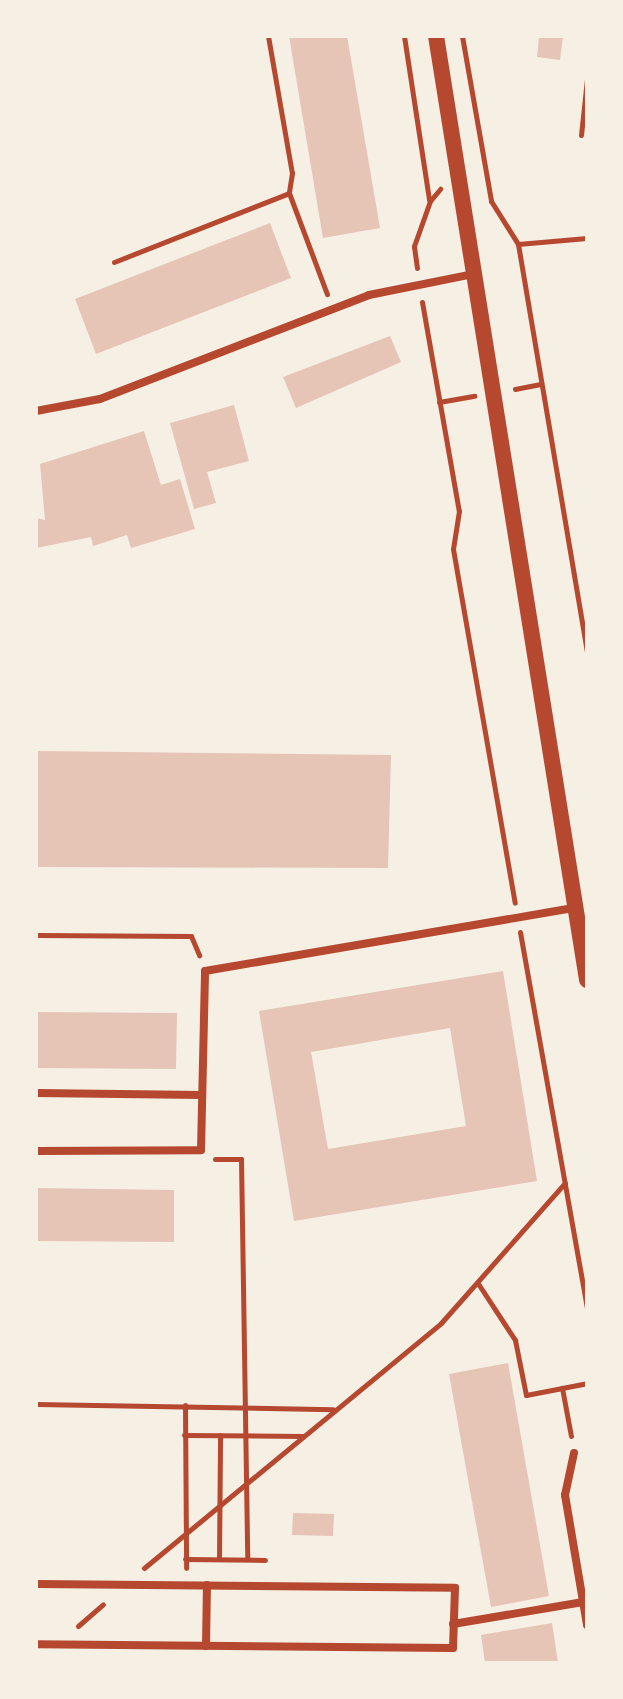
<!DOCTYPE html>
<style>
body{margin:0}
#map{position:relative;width:623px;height:1699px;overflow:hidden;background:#f6efe4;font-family:Manrope,sans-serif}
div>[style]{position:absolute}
.building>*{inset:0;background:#e6c5b7}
.path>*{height:5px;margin:-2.5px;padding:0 2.5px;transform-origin:2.5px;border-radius:2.5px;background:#b5482f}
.minor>*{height:8px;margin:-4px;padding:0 4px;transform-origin:4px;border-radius:4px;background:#b5482f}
.secondary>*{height:16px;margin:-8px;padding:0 8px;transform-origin:8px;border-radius:8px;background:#b5482f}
span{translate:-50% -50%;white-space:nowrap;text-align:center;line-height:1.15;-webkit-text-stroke:8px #f6efe4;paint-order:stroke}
.frame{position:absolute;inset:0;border:38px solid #f6efe4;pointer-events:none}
</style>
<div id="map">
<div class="building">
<i style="clip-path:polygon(289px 36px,347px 36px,380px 228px,323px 238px)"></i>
<i style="clip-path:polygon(539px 36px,563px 36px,560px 60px,537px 57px)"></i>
<i style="clip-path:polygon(270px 223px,291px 278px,96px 354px,75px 299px)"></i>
<i style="clip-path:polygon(390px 336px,401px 362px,296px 408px,283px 377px)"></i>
<i style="clip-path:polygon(234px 405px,249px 461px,207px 472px,216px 503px,194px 509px,170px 423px)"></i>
<i style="clip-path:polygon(144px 431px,161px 485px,180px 479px,195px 529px,131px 548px,127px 535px,93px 546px,91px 537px,36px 548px,36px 518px,45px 520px,40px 464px)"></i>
<i style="clip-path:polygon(36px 751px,391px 755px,388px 868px,36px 867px)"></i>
<i style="clip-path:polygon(evenodd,503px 971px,537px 1181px,294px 1221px,259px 1011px,503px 971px,450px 1028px,466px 1126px,328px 1149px,311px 1052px,450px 1028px)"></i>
<i style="clip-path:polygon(36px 1012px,177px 1013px,176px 1069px,36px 1068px)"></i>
<i style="clip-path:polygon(36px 1188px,174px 1190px,174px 1242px,36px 1241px)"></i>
<i style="clip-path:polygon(508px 1363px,549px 1596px,491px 1607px,449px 1374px)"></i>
<i style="clip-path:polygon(293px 1513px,334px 1514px,333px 1536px,292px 1535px)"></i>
<i style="clip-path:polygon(552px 1623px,558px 1663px,485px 1663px,481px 1635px)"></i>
</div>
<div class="path">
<i style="left:268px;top:36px;width:139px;rotate:80.1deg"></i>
<i style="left:292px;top:173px;width:20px;rotate:99deg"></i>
<i style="left:404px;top:36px;width:166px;rotate:81.3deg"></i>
<i style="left:462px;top:36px;width:168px;rotate:80deg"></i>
<i style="left:491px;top:201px;width:51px;rotate:57.9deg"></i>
<i style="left:518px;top:244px;width:413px;rotate:80.4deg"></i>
<i style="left:581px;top:135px;width:56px;rotate:-83.9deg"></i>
<i style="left:518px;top:244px;width:69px;rotate:-5deg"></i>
<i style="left:114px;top:262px;width:188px;rotate:-21.5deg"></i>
<i style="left:289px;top:193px;width:108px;rotate:69.4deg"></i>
<i style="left:417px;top:268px;width:22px;rotate:-98deg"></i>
<i style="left:414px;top:246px;width:48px;rotate:-70.4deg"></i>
<i style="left:430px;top:201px;width:16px;rotate:-50deg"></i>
<i style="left:422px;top:302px;width:212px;rotate:80deg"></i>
<i style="left:459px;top:511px;width:38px;rotate:99deg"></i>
<i style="left:453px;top:549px;width:359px;rotate:80.1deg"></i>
<i style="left:515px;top:389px;width:26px;rotate:-11deg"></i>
<i style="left:439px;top:402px;width:36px;rotate:-10deg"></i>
<i style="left:520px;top:932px;width:383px;rotate:79.9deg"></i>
<i style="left:36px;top:935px;width:155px;rotate:0.4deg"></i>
<i style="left:191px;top:936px;width:21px;rotate:67deg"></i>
<i style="left:215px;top:1159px;width:26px"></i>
<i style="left:241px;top:1159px;width:400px;rotate:89.1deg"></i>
<i style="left:479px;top:1285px;width:66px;rotate:56.8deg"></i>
<i style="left:515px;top:1340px;width:56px;rotate:78.7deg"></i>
<i style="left:526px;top:1395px;width:37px;rotate:-11deg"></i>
<i style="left:36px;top:1404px;width:297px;rotate:1deg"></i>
<i style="left:185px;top:1405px;width:163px;rotate:89.6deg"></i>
<i style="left:184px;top:1435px;width:119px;rotate:0.5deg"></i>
<i style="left:571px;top:1436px;width:49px;rotate:-100.6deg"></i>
<i style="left:562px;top:1388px;width:25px;rotate:-11deg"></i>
<i style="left:185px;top:1559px;width:80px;rotate:0.7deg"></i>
<i style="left:219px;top:1559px;width:124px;rotate:-89.5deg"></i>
<i style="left:144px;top:1568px;width:385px;rotate:-39.5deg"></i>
<i style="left:441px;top:1323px;width:187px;rotate:-48.5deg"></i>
<i style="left:78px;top:1626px;width:33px;rotate:-41deg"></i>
</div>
<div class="minor">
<i style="left:36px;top:411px;width:65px;rotate:-10.6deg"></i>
<i style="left:100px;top:399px;width:288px;rotate:-21.1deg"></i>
<i style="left:369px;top:295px;width:106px;rotate:-11.4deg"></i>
<i style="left:36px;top:1093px;width:166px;rotate:0.7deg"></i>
<i style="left:36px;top:1151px;width:165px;rotate:-0.3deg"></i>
<i style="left:201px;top:1150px;width:179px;rotate:-88.7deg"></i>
<i style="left:205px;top:971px;width:375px;rotate:-9.7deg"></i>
<i style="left:574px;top:1453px;width:43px;rotate:102.1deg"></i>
<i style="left:565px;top:1495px;width:132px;rotate:80.4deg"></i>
<i style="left:36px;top:1584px;width:419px;rotate:0.5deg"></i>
<i style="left:455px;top:1588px;width:60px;rotate:91.9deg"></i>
<i style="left:453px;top:1648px;width:417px;rotate:-179.5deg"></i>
<i style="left:453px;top:1624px;width:132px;rotate:-9.6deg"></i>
<i style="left:206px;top:1646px;width:61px;rotate:-89.1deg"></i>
</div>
<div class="secondary">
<i style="left:436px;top:36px;width:956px;rotate:80.91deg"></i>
</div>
<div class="frame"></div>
</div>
